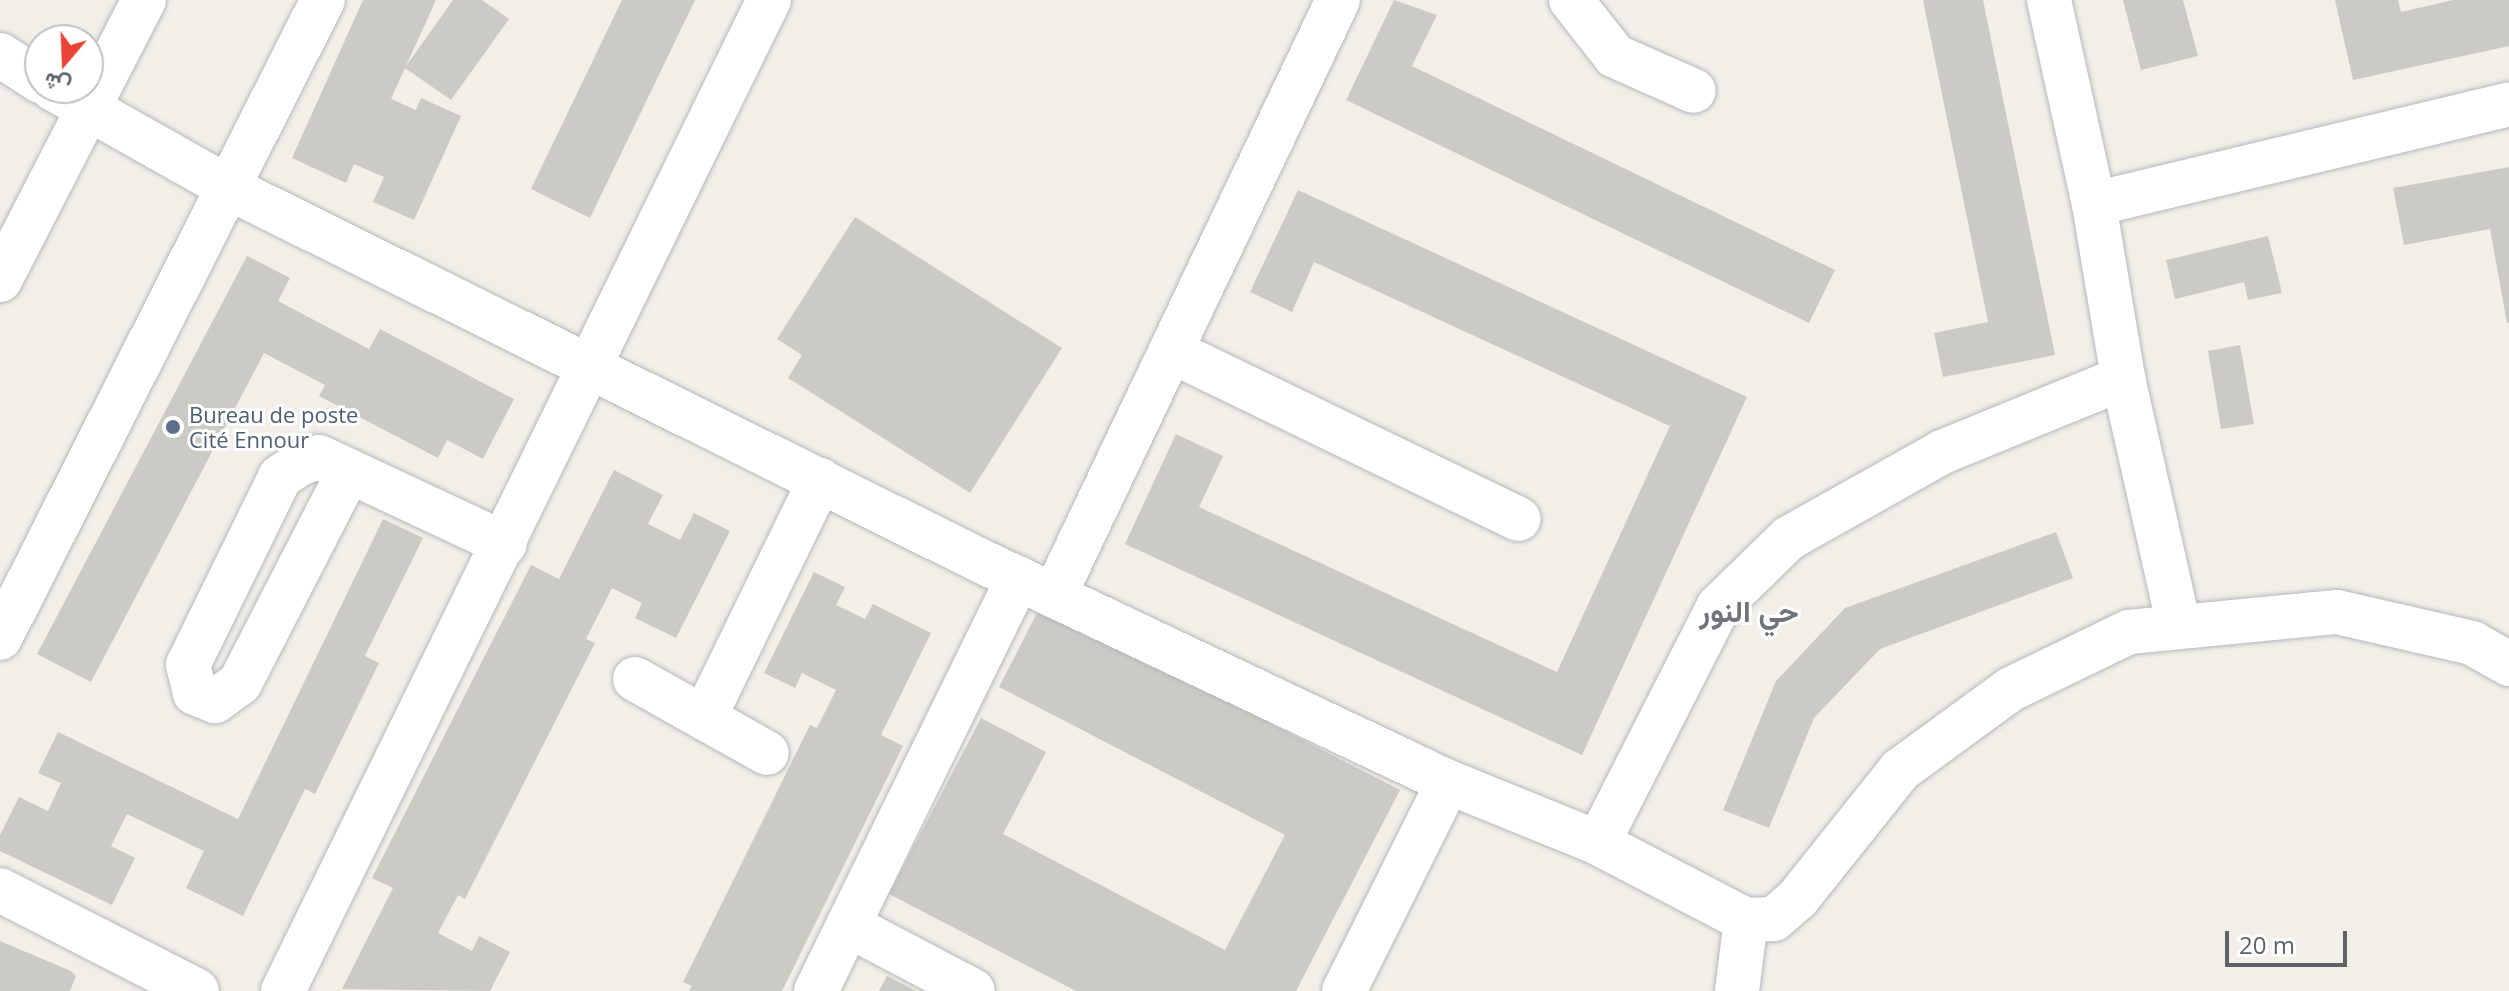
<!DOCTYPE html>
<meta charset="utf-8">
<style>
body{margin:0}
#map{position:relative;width:2509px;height:991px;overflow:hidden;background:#f1efe8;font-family:"Open Sans",Vazirmatn,sans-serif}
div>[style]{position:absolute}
.building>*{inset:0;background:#cccac5}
.roads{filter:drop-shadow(0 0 2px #b5b8bc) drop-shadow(0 0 2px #b5b8bc)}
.minor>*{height:44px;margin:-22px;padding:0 22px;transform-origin:22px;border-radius:22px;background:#fff}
.dots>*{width:22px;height:22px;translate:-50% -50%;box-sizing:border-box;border:4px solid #fff;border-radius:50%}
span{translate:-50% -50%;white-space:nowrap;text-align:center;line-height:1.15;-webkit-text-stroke:6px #fff;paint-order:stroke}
.service-label{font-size:22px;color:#4e5e75}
.left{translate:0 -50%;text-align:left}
.district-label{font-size:30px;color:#70757a;font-weight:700}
.north{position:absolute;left:24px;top:24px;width:80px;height:80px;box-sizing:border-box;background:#fff;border:2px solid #bfc1c3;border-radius:50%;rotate:199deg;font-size:22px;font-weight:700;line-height:32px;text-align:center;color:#5f6368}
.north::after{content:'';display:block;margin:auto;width:28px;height:36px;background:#ea4335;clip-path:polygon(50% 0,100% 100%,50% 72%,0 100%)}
.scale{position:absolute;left:2225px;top:931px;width:122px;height:36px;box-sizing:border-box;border:4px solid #5f6368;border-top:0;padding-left:10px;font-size:24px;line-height:28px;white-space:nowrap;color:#5f6368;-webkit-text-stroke:6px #fff;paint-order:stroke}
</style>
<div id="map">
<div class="building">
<i style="clip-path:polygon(363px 0,436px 0,406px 66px,453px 0,482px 0,509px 19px,451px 100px,405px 68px,391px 99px,416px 110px,421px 98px,461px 116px,414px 220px,373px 202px,384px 177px,354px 164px,346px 183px,292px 158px)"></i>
<i style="clip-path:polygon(622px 0,695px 0,590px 218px,531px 189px)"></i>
<i style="clip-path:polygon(1394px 0,1437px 15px,1412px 66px,1835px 270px,1809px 323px,1346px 100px)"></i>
<i style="clip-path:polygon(1923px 0,1983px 0,2055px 355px,1943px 377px,1934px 333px,1988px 322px)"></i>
<i style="clip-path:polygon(2123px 0,2183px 0,2198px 56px,2141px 70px)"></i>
<i style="clip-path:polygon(2335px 0,2398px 0,2401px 12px,2453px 0,2509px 0,2509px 46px,2353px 80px)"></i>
<i style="clip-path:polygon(2509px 167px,2509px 323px,2507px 323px,2490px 229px,2404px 245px,2393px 188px)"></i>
<i style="clip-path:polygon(1298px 190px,1747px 397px,1582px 755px,1125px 544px,1176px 434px,1223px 456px,1199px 507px,1557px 672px,1670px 426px,1314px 262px,1292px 312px,1250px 292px)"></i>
<i style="clip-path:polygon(855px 217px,1062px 348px,970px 493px,788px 378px,802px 355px,777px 339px)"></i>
<i style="clip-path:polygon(2268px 236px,2282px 293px,2248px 300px,2244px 282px,2175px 299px,2166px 260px)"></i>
<i style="clip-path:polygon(247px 256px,290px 278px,278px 301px,369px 349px,380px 329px,514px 399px,483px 459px,447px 440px,438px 458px,319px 396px,325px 385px,264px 353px,91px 682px,37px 654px)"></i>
<i style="clip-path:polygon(2240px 345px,2254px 424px,2221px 429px,2208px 351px)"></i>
<i style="clip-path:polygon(614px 470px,663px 495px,648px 524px,680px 540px,694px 513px,730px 531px,676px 638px,635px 618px,642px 603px,612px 588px,586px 639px,595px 643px,465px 899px,458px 895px,438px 933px,472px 951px,479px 936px,510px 952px,490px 991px,342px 989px,393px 888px,372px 878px,531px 565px,559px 579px)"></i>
<i style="clip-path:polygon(383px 519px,423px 538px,365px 656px,379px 663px,315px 794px,305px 789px,243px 916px,186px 888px,204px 851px,127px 814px,111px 846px,135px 858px,112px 905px,0 851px,0 835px,19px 797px,48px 811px,61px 783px,38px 773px,58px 732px,238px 819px)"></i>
<i style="clip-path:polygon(2056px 532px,2073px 578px,1880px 649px,1814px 718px,1769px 828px,1723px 810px,1776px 681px,1845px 608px)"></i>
<i style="clip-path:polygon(814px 572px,845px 587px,836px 605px,865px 619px,873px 604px,931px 633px,881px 735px,903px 746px,782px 991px,689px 991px,692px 986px,683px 982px,810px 725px,817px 728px,836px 690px,802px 673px,795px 688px,764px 673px)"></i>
<i style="clip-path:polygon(1041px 605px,1400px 790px,1296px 991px,1076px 991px,889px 894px,981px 718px,1046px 752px,1003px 834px,1225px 950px,1285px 835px,999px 687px)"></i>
<i style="clip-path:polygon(0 941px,71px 971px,76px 976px,70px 991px,0 991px)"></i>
<i style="clip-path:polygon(887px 976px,916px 991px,879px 991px)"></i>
</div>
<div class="roads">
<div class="minor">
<i style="left:1571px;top:0;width:71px;rotate:51.8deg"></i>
<i style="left:1615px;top:56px;width:86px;rotate:23.9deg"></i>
<i style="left:2049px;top:0;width:209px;rotate:77.6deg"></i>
<i style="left:2094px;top:204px;width:176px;rotate:80.5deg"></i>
<i style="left:2123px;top:378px;width:255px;rotate:77.3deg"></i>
<i style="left:0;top:55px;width:48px;rotate:33deg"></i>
<i style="left:52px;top:88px;width:206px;rotate:29.4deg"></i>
<i style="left:231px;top:189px;width:837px;rotate:26.38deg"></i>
<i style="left:981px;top:561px;width:517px;rotate:25.33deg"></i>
<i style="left:1448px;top:782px;width:162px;rotate:22.1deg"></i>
<i style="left:1598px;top:843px;width:167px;rotate:27.5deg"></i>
<i style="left:1746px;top:920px;width:28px;rotate:-2deg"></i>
<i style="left:1774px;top:919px;width:32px;rotate:-41deg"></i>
<i style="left:1798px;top:898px;width:164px;rotate:-51.4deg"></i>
<i style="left:1900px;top:770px;width:137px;rotate:-36.1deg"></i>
<i style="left:2011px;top:689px;width:131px;rotate:-25.8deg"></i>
<i style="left:2129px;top:632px;width:209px;rotate:-5.5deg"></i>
<i style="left:2337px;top:612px;width:139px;rotate:12.9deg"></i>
<i style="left:2472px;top:643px;width:43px;rotate:29.6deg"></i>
<i style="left:2094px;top:204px;width:427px;rotate:-13.5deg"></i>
<i style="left:0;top:280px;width:315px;rotate:-62.8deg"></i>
<i style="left:1171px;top:351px;width:386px;rotate:25.8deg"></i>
<i style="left:349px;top:471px;width:238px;rotate:117.2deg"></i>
<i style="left:240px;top:683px;width:31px;rotate:144deg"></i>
<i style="left:215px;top:701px;width:22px;rotate:-158deg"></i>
<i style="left:195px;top:693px;width:29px;rotate:-104deg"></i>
<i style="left:188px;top:665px;width:209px;rotate:-63.9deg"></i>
<i style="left:280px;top:477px;width:23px;rotate:-34deg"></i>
<i style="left:299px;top:464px;width:21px;rotate:-19deg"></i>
<i style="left:319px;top:457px;width:33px;rotate:25deg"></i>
<i style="left:349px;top:471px;width:172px;rotate:25.1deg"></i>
<i style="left:1054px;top:596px;width:660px;rotate:-64.52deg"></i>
<i style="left:0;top:638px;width:715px;rotate:-63.15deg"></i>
<i style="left:635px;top:679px;width:151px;rotate:29.3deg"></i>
<i style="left:704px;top:718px;width:265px;rotate:-64deg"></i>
<i style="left:1598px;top:843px;width:265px;rotate:-63deg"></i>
<i style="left:1718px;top:607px;width:99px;rotate:-44.2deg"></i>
<i style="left:1789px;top:538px;width:176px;rotate:-29.3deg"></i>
<i style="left:1942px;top:452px;width:196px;rotate:-22.2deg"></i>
<i style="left:0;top:890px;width:221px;rotate:27.1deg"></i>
<i style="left:848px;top:925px;width:141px;rotate:27.8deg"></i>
<i style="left:283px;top:991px;width:1104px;rotate:-63.88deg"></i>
<i style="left:816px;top:991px;width:460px;rotate:-63.9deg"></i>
<i style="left:1344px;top:991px;width:233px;rotate:-63.5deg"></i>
<i style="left:1737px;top:991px;width:72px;rotate:-82.8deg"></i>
</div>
</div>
<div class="dots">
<i style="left:173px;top:427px;background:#5c6f8a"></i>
</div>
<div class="service-label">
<span class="left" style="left:189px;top:427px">Bureau de poste<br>Cité Ennour</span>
</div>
<div class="district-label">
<span style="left:1749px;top:611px">حي النور</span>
</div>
<div class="north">ش</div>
<div class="scale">20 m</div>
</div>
